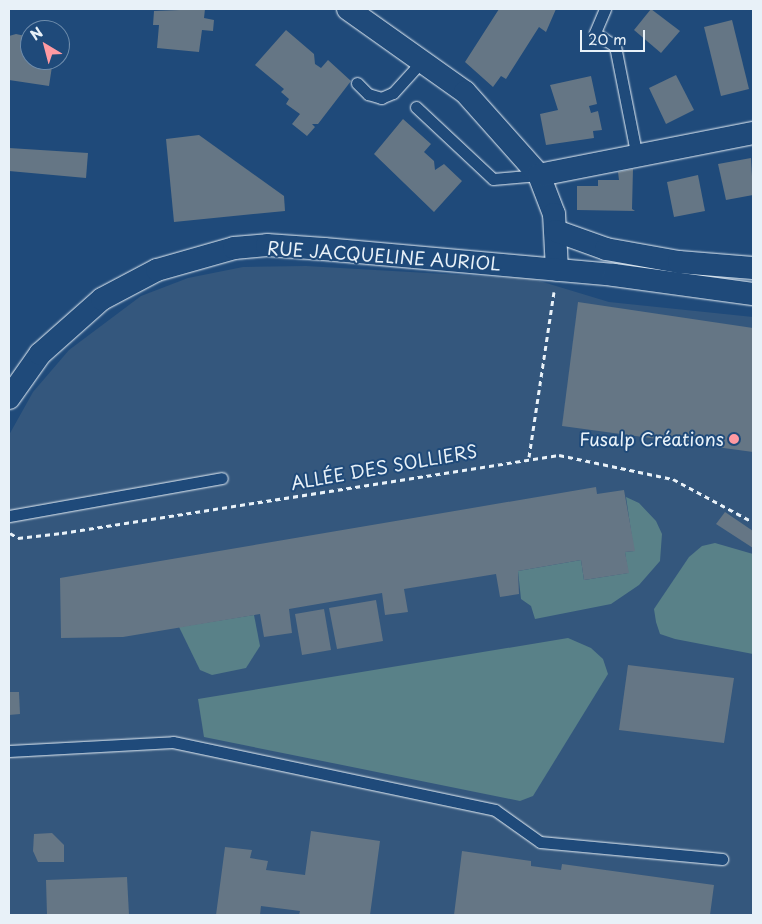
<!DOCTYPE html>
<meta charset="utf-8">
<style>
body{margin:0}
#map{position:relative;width:762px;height:924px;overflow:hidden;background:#1f4a7a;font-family:"Playpen Sans",sans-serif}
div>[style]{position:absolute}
.built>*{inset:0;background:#34577d}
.green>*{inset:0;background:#598188}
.building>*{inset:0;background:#657685}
.path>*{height:3px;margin-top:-1.5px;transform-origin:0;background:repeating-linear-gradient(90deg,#e8f1f8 0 5px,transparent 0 9px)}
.roads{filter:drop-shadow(0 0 1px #e8f1f8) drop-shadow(0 0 1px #e8f1f8)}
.service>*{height:11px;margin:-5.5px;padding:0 5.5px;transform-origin:5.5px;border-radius:5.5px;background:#1f4a7a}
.minor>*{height:22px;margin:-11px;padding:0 11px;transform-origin:11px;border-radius:11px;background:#1f4a7a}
.dots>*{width:14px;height:14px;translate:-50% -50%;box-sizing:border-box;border:2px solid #1f4a7a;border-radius:50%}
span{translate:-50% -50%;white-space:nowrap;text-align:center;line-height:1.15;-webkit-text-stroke:4px #1f4a7a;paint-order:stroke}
.street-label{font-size:18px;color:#e8f1f8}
.poi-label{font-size:18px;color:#e8f1f8}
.right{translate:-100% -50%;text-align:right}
.frame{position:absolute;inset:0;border:10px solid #e8f1f8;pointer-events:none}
.north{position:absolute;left:20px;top:20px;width:50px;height:50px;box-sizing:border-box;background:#1f4a7a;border:1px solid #6f8dac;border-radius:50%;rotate:323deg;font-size:14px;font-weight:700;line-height:20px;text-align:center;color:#e8f1f8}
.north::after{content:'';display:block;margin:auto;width:18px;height:22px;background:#ff9aa2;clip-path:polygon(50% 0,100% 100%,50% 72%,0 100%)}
.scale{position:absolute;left:580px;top:30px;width:65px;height:22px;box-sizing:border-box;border:2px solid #e8f1f8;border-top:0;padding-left:6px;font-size:15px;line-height:18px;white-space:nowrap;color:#e8f1f8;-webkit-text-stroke:4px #1f4a7a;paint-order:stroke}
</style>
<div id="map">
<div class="built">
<i style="clip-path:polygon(306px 266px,533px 279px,609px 302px,753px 317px,753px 915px,9px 915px,9px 435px,33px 392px,69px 350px,141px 296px,188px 278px,243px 267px)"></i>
</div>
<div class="green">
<i style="clip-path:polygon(626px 497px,639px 503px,656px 521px,662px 534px,660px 561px,639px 585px,611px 604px,535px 619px,531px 606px,521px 599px,518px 571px,581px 560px,584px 580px,628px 573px,625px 552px,634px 551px)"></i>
<i style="clip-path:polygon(715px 543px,753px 554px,753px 654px,675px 639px,660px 634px,656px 622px,654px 609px,689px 557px,702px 546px)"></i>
<i style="clip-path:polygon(254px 615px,260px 646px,246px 668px,212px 675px,200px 670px,179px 627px)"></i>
<i style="clip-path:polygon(568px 638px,591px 648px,603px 659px,608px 674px,533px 796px,520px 801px,204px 737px,198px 699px)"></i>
</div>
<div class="building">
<i style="clip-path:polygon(205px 9px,204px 18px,214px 20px,213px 31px,202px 30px,199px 52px,157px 48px,159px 25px,153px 25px,154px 11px)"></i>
<i style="clip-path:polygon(499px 9px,556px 9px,546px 32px,539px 27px,506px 79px,501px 76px,493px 87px,465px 62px)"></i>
<i style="clip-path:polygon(651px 9px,680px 31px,661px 53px,634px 30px)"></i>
<i style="clip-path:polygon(732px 20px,749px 89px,721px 96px,704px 27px)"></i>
<i style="clip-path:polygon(286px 30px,314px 54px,315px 64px,321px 68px,328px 60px,351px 81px,318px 124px,312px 124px,315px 127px,307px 136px,292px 124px,300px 114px,286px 104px,289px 99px,281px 92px,284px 89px,255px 65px)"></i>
<i style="clip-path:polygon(16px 34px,30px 37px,30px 60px,53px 60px,49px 86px,9px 80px,9px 36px)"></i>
<i style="clip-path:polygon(676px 75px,694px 110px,666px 124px,649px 88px)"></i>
<i style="clip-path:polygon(591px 76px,597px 104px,589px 106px,591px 113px,598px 111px,602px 130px,593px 131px,594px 138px,546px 145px,540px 114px,558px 110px,550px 85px)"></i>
<i style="clip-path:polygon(403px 119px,431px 144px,424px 152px,434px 161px,435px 170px,444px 164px,462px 181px,434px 212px,374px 154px)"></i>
<i style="clip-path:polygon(199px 135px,284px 196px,285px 211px,174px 222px,166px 139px)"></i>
<i style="clip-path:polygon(9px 148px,88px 153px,86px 178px,9px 171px)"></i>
<i style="clip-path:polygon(751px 158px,753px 195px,726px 200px,718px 164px)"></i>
<i style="clip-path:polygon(633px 169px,632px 209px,635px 211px,577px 210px,577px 186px,598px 186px,598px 180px,619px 180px,618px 172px)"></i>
<i style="clip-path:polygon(698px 175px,705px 211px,674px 217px,667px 182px)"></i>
<i style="clip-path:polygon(578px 302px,753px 328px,753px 452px,562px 426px)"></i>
<i style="clip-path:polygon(596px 487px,597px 494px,624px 490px,635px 551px,625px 552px,629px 573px,584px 580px,581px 560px,518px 571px,519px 594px,500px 597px,496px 574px,404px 589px,408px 612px,385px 615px,382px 593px,289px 609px,292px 633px,264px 637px,260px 614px,123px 637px,61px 638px,60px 578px)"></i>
<i style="clip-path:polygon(725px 512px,753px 531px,753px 548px,716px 524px)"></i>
<i style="clip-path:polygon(376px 600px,383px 641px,337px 649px,329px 608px)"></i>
<i style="clip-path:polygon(324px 609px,331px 650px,302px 655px,295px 614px)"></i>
<i style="clip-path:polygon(628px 665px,734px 678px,724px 743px,619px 730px)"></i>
<i style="clip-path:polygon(9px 692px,19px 692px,20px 714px,9px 715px)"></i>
<i style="clip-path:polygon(311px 831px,380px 841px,370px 915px,299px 915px,300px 911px,261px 906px,260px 915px,216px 915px,225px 847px,252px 850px,250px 858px,268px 861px,266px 870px,305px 875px)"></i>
<i style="clip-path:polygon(52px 833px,64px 845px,64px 862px,38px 862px,33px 851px,34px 834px)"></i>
<i style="clip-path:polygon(462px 851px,531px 861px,531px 866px,561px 870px,562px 864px,714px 885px,710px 915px,454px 915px)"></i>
<i style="clip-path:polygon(127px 877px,129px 915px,47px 915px,46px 880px)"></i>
</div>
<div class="path">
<i style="left:529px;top:457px;width:167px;rotate:-81.4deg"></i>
<i style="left:10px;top:533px;width:9px;rotate:32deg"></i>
<i style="left:18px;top:538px;width:44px;rotate:-6.5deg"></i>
<i style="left:62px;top:533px;width:503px;rotate:-8.92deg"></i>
<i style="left:559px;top:455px;width:116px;rotate:11.9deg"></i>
<i style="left:673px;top:479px;width:91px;rotate:28.3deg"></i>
</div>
<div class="roads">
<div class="service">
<i style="left:605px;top:9px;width:26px;rotate:113deg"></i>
<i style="left:595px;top:33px;width:24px;rotate:33deg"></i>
<i style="left:615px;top:46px;width:113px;rotate:78.8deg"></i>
<i style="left:357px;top:83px;width:16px;rotate:45deg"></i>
<i style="left:368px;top:94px;width:14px;rotate:17deg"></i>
<i style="left:381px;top:98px;width:13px;rotate:-23deg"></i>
<i style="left:393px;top:93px;width:43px;rotate:-47.8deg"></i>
<i style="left:416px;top:107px;width:105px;rotate:43.1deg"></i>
<i style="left:493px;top:179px;width:46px;rotate:-5deg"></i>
<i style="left:9px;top:516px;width:216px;rotate:-10.1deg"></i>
<i style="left:9px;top:751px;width:164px;rotate:-3.1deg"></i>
<i style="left:173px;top:742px;width:329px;rotate:11.9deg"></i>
<i style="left:495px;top:810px;width:55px;rotate:35.4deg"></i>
<i style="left:540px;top:842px;width:183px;rotate:5.3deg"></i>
</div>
<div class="minor">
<i style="left:348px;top:9px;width:143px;rotate:35.4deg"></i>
<i style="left:465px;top:92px;width:111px;rotate:48.3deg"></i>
<i style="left:539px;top:175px;width:42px;rotate:69deg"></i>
<i style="left:554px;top:214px;width:56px;rotate:86.9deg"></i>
<i style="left:539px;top:175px;width:218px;rotate:-11.1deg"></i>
<i style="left:556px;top:231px;width:53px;rotate:19.8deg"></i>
<i style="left:606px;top:249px;width:74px;rotate:10.1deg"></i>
<i style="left:679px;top:262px;width:74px;rotate:4.6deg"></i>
<i style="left:9px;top:398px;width:54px;rotate:-54.8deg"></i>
<i style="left:40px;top:354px;width:83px;rotate:-41.6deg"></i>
<i style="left:102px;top:299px;width:62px;rotate:-27.8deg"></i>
<i style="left:157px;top:270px;width:80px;rotate:-15.9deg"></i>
<i style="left:234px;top:248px;width:33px;rotate:-5deg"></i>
<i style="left:267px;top:245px;width:57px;rotate:4deg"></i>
<i style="left:324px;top:249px;width:291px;rotate:5.1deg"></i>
<i style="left:614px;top:275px;width:140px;rotate:7.8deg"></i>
</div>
</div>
<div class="dots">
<i style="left:734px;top:439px;background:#ff9aa2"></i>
</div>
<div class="street-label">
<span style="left:384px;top:256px;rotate:4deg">RUE JACQUELINE AURIOL</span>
<span style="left:384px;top:467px;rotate:-10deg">ALLÉE DES SOLLIERS</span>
</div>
<div class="poi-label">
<span class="right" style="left:724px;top:439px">Fusalp Créations</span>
</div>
<div class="frame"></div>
<div class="north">N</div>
<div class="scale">20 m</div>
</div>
